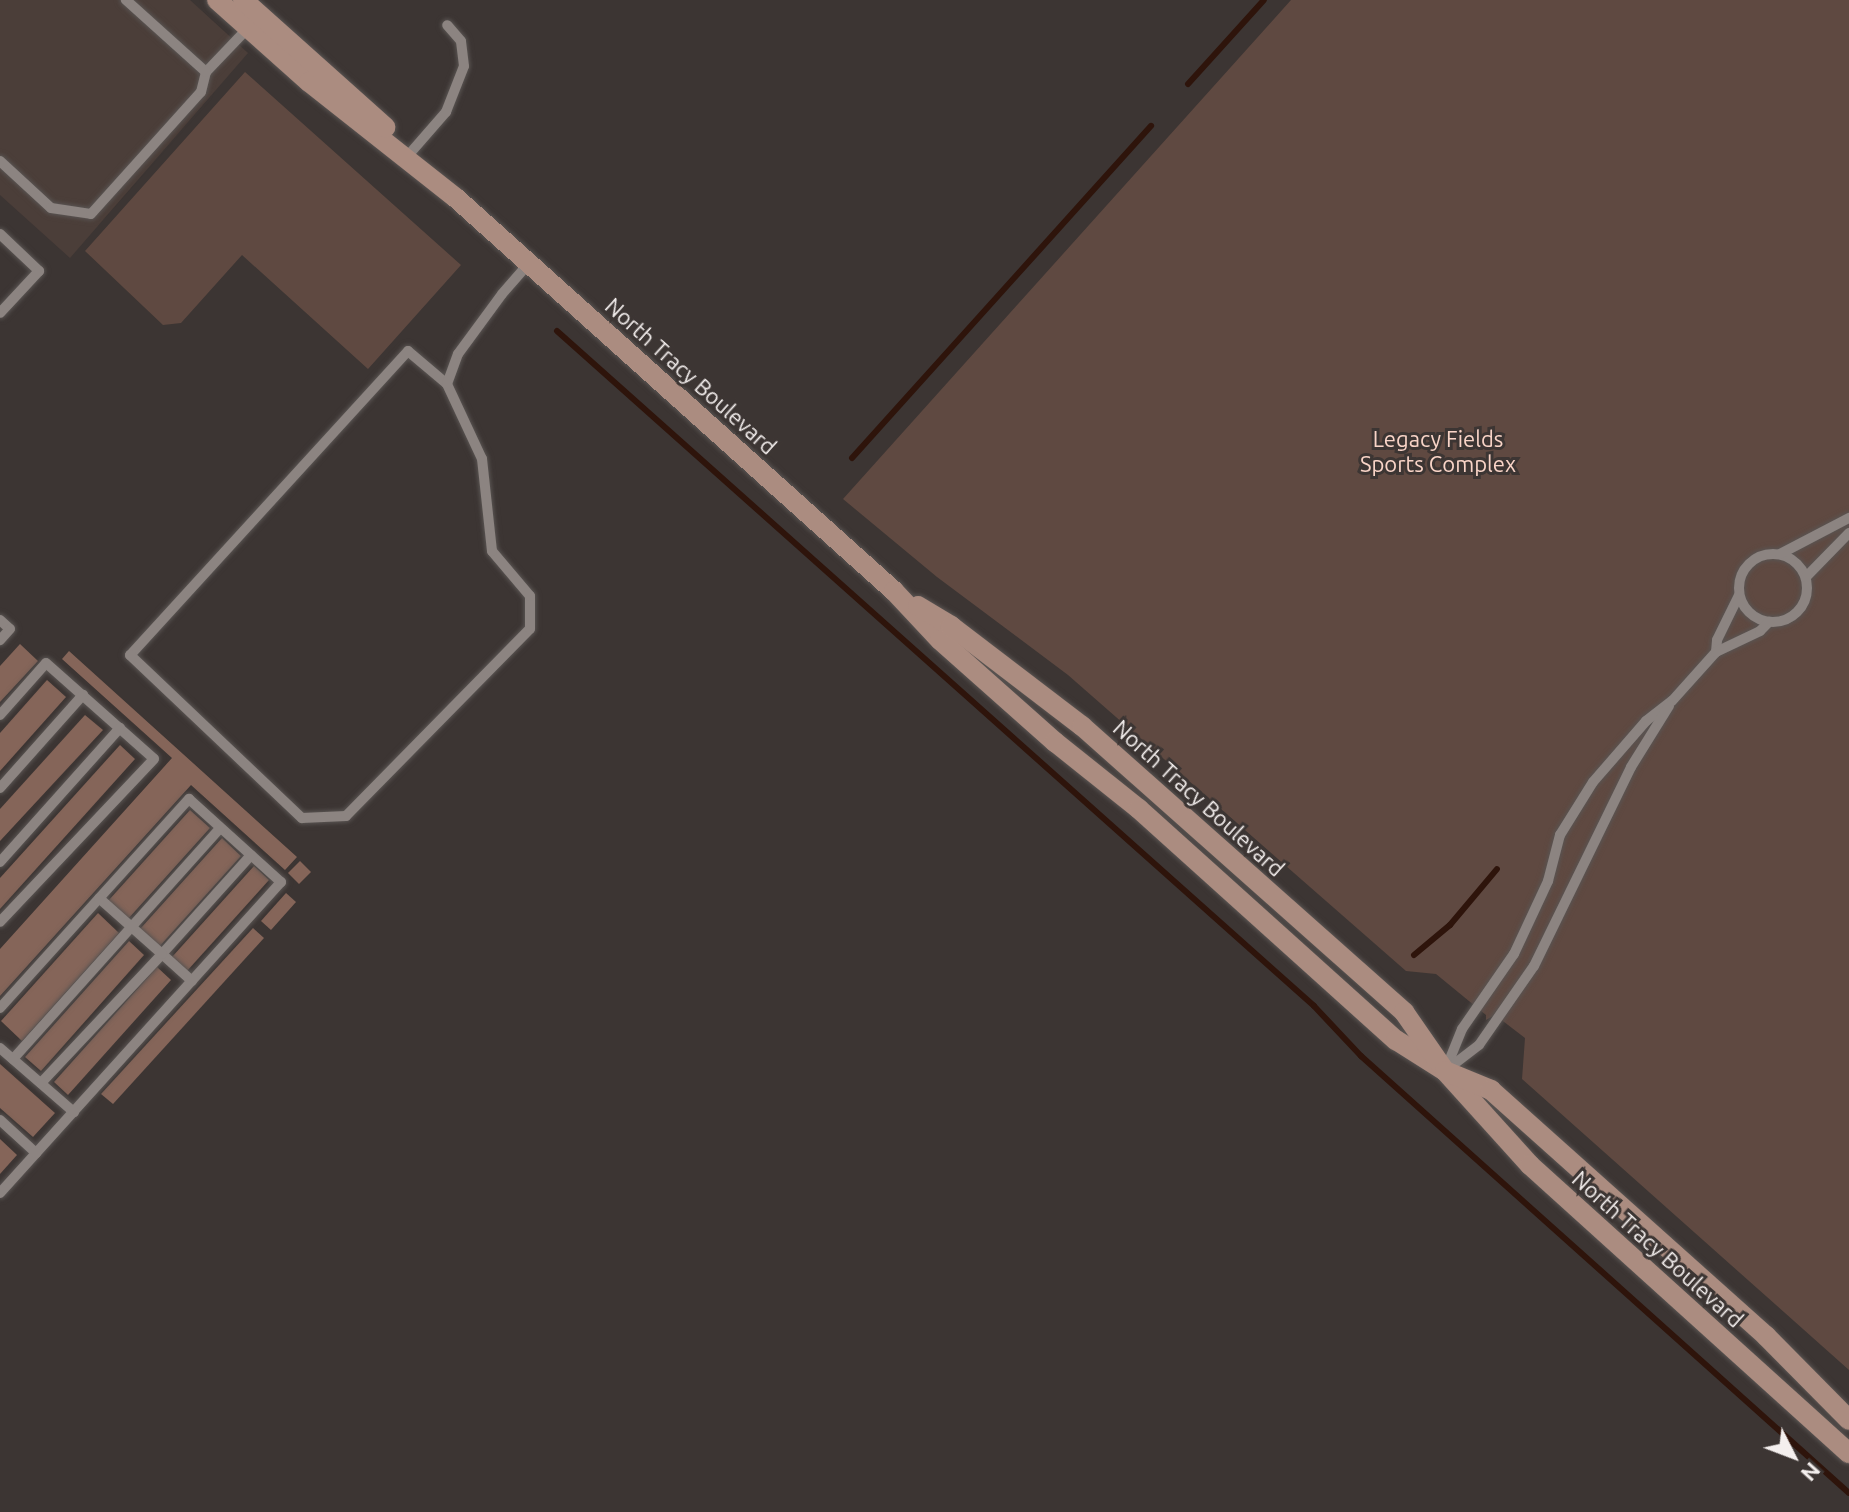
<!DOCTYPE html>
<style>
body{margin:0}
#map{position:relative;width:1849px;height:1512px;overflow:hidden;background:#3c3533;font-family:Ubuntu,sans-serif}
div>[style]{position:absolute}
.built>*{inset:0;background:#4b3e39}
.green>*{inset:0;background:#5f4941}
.stream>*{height:6px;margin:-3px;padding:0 3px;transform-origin:3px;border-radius:3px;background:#2e140b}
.building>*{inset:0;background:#856559}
.roads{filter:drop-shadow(0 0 2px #595452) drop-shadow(0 0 2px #595452)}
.service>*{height:10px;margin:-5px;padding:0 5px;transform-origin:5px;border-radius:5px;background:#8c8481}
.service>.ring{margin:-5px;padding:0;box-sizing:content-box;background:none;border:10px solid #8c8481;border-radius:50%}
.secondary>*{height:20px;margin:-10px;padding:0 10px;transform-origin:10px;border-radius:10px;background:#ab8c80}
span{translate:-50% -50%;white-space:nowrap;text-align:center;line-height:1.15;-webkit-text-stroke:6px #3c3533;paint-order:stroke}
.street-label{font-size:22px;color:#f4efee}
.park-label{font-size:22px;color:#f9d4c7}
.north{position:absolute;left:1753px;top:1416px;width:80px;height:80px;-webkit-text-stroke:6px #3c3533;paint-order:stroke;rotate:132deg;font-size:22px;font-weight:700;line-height:32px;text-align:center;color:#f4efee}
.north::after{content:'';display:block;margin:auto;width:28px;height:36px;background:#f4efee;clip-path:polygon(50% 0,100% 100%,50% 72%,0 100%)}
</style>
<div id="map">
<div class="built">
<i style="clip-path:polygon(0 0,190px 0,248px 53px,70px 258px,0 195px)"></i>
</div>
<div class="green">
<i style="clip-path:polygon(1291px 0,1849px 0,1849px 1370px,1522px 1079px,1525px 1038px,1495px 1015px,1486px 1020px,1486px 1015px,1436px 974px,1406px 971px,1068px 675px,937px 577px,843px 499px)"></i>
<i style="clip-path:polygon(245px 72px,461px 265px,368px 369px,242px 255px,181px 323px,163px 325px,85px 251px)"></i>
</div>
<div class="stream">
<i style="left:1188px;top:84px;width:113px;rotate:-47.9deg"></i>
<i style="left:557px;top:331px;width:1014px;rotate:41.72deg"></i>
<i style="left:1314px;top:1006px;width:69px;rotate:46.8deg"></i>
<i style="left:1361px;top:1056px;width:655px;rotate:41.84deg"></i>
<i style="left:852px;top:458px;width:447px;rotate:-48deg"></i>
<i style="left:1414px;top:955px;width:47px;rotate:-39.8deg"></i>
<i style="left:1450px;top:925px;width:73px;rotate:-50deg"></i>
</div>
<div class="building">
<i style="clip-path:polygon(20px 644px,38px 661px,0 702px,0 666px)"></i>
<i style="clip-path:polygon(69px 651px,297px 857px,285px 870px,191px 785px,0 996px,0 949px,172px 758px,62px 659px)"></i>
<i style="clip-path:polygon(47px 680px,66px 697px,0 771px,0 733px)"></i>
<i style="clip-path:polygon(85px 715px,103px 730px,0 841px,0 809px)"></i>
<i style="clip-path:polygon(120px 745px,135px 759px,0 909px,0 878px)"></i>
<i style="clip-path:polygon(190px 810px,210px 828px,128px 919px,108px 901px)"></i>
<i style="clip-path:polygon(222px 838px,241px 856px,159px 947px,140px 929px)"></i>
<i style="clip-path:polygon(300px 861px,311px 872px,299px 884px,288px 873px)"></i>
<i style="clip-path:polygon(254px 866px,269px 880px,187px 971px,172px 957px)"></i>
<i style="clip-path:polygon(286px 893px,296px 902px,271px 930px,261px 921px)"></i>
<i style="clip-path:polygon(98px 913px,119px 933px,22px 1041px,1px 1021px)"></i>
<i style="clip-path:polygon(253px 928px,264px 938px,113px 1104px,101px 1094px)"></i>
<i style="clip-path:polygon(129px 941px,144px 955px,41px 1071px,25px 1057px)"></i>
<i style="clip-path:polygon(157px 967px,171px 980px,68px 1095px,54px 1082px)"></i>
<i style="clip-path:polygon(0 1064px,55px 1113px,33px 1137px,0 1108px)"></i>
<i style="clip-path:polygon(0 1139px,17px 1155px,0 1174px)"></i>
</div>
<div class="roads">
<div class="service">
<i style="left:206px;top:72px;width:61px;rotate:-46.3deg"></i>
<i style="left:412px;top:151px;width:52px;rotate:-48.9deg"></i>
<i style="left:446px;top:112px;width:49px;rotate:-68.6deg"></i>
<i style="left:464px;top:66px;width:25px;rotate:-97deg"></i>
<i style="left:461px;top:41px;width:21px;rotate:-131deg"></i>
<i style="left:0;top:161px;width:69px;rotate:42.7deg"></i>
<i style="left:51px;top:208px;width:40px;rotate:8.5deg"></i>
<i style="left:91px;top:214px;width:164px;rotate:-48deg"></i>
<i style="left:201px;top:92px;width:21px;rotate:-76deg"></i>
<i style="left:206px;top:72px;width:108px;rotate:-138deg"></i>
<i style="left:0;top:234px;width:54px;rotate:43.5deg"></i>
<i style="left:39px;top:271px;width:57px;rotate:132.9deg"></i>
<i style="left:447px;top:384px;width:51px;rotate:-139.8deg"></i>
<i style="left:408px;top:351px;width:412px;rotate:132.4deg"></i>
<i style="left:130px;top:655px;width:237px;rotate:43.5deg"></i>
<i style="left:302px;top:818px;width:44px;rotate:-2.6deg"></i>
<i style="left:346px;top:816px;width:262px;rotate:-45.5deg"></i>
<i style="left:530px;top:629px;width:33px;rotate:-90deg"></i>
<i style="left:530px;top:596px;width:59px;rotate:-130.2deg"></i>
<i style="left:492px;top:551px;width:93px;rotate:-96.2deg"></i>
<i style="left:482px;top:459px;width:83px;rotate:-115deg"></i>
<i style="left:447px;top:384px;width:32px;rotate:-70deg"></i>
<i style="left:458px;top:354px;width:74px;rotate:-53.7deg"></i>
<i style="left:502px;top:294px;width:41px;rotate:-48.9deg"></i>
<i class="ring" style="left:1739px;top:554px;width:58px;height:58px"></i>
<i style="left:1780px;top:554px;width:78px;rotate:-27.6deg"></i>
<i style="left:1806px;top:577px;width:62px;rotate:-45.7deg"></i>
<i style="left:0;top:620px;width:13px;rotate:42deg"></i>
<i style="left:10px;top:629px;width:15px;rotate:132deg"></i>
<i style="left:1716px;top:652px;width:12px;rotate:-85deg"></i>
<i style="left:1717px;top:640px;width:50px;rotate:-63.9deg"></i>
<i style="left:0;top:715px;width:69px;rotate:-48.5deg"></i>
<i style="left:46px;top:663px;width:144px;rotate:41.6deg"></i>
<i style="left:154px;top:759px;width:224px;rotate:133.4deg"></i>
<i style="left:0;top:788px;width:125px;rotate:-48.3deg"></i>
<i style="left:0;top:862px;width:180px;rotate:-48.2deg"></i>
<i style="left:192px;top:981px;width:40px;rotate:-138deg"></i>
<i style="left:162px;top:954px;width:133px;rotate:-48deg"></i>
<i style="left:0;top:1008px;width:282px;rotate:-47.9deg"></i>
<i style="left:189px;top:799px;width:124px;rotate:42.1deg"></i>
<i style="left:281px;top:882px;width:419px;rotate:132.1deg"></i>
<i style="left:0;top:1048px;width:98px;rotate:40.9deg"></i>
<i style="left:13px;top:1059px;width:310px;rotate:-48.1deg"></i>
<i style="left:1445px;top:1071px;width:45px;rotate:-68deg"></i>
<i style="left:1462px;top:1029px;width:91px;rotate:-55.3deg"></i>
<i style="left:1514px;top:954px;width:81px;rotate:-65deg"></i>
<i style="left:1548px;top:881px;width:48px;rotate:-75.4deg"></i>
<i style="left:1560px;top:835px;width:62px;rotate:-58.1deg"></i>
<i style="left:1593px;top:782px;width:81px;rotate:-49deg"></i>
<i style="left:1646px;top:721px;width:33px;rotate:-38deg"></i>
<i style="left:1672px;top:701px;width:66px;rotate:-48.1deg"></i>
<i style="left:1716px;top:652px;width:49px;rotate:-25.5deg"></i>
<i style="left:1760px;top:631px;width:13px;rotate:-45deg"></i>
<i style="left:1445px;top:1071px;width:43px;rotate:-37.4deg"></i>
<i style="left:1479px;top:1045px;width:96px;rotate:-55.2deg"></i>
<i style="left:1534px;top:966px;width:221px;rotate:-64deg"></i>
<i style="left:1631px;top:767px;width:72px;rotate:-58.1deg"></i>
<i style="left:41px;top:1083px;width:177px;rotate:-46.8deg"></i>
<i style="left:162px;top:954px;width:84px;rotate:-138.4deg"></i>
<i style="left:0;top:1120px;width:49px;rotate:42.5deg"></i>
</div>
<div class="secondary">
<i style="left:217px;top:0;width:123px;rotate:41.7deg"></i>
<i style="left:309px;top:82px;width:187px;rotate:38.3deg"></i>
<i style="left:456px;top:198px;width:588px;rotate:41.9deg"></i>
<i style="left:894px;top:591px;width:67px;rotate:46.8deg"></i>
<i style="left:940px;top:640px;width:154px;rotate:41.6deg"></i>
<i style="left:1055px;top:742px;width:107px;rotate:38.6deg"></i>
<i style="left:1139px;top:809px;width:346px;rotate:42deg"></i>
<i style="left:1396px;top:1040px;width:58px;rotate:32.3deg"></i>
<i style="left:1445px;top:1071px;width:127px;rotate:47.9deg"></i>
<i style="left:1530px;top:1165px;width:430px;rotate:42.1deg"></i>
<i style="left:243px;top:0;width:191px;rotate:41.8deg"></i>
<i style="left:918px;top:606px;width:39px;rotate:31deg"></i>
<i style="left:951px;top:626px;width:165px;rotate:37.4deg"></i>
<i style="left:1082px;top:726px;width:431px;rotate:41.6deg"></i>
<i style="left:1404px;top:1012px;width:72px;rotate:55.2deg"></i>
<i style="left:1445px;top:1071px;width:50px;rotate:22.4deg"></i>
<i style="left:1491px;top:1090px;width:369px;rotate:41.8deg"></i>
<i style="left:1766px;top:1336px;width:118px;rotate:45.3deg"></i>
</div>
</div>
<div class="street-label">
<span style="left:691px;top:376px;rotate:42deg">North Tracy Boulevard</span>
<span style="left:1199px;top:798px;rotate:42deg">North Tracy Boulevard</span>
<span style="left:1658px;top:1249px;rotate:42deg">North Tracy Boulevard</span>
</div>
<div class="park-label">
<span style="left:1438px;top:451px">Legacy Fields<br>Sports Complex</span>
</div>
<div class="north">N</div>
</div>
